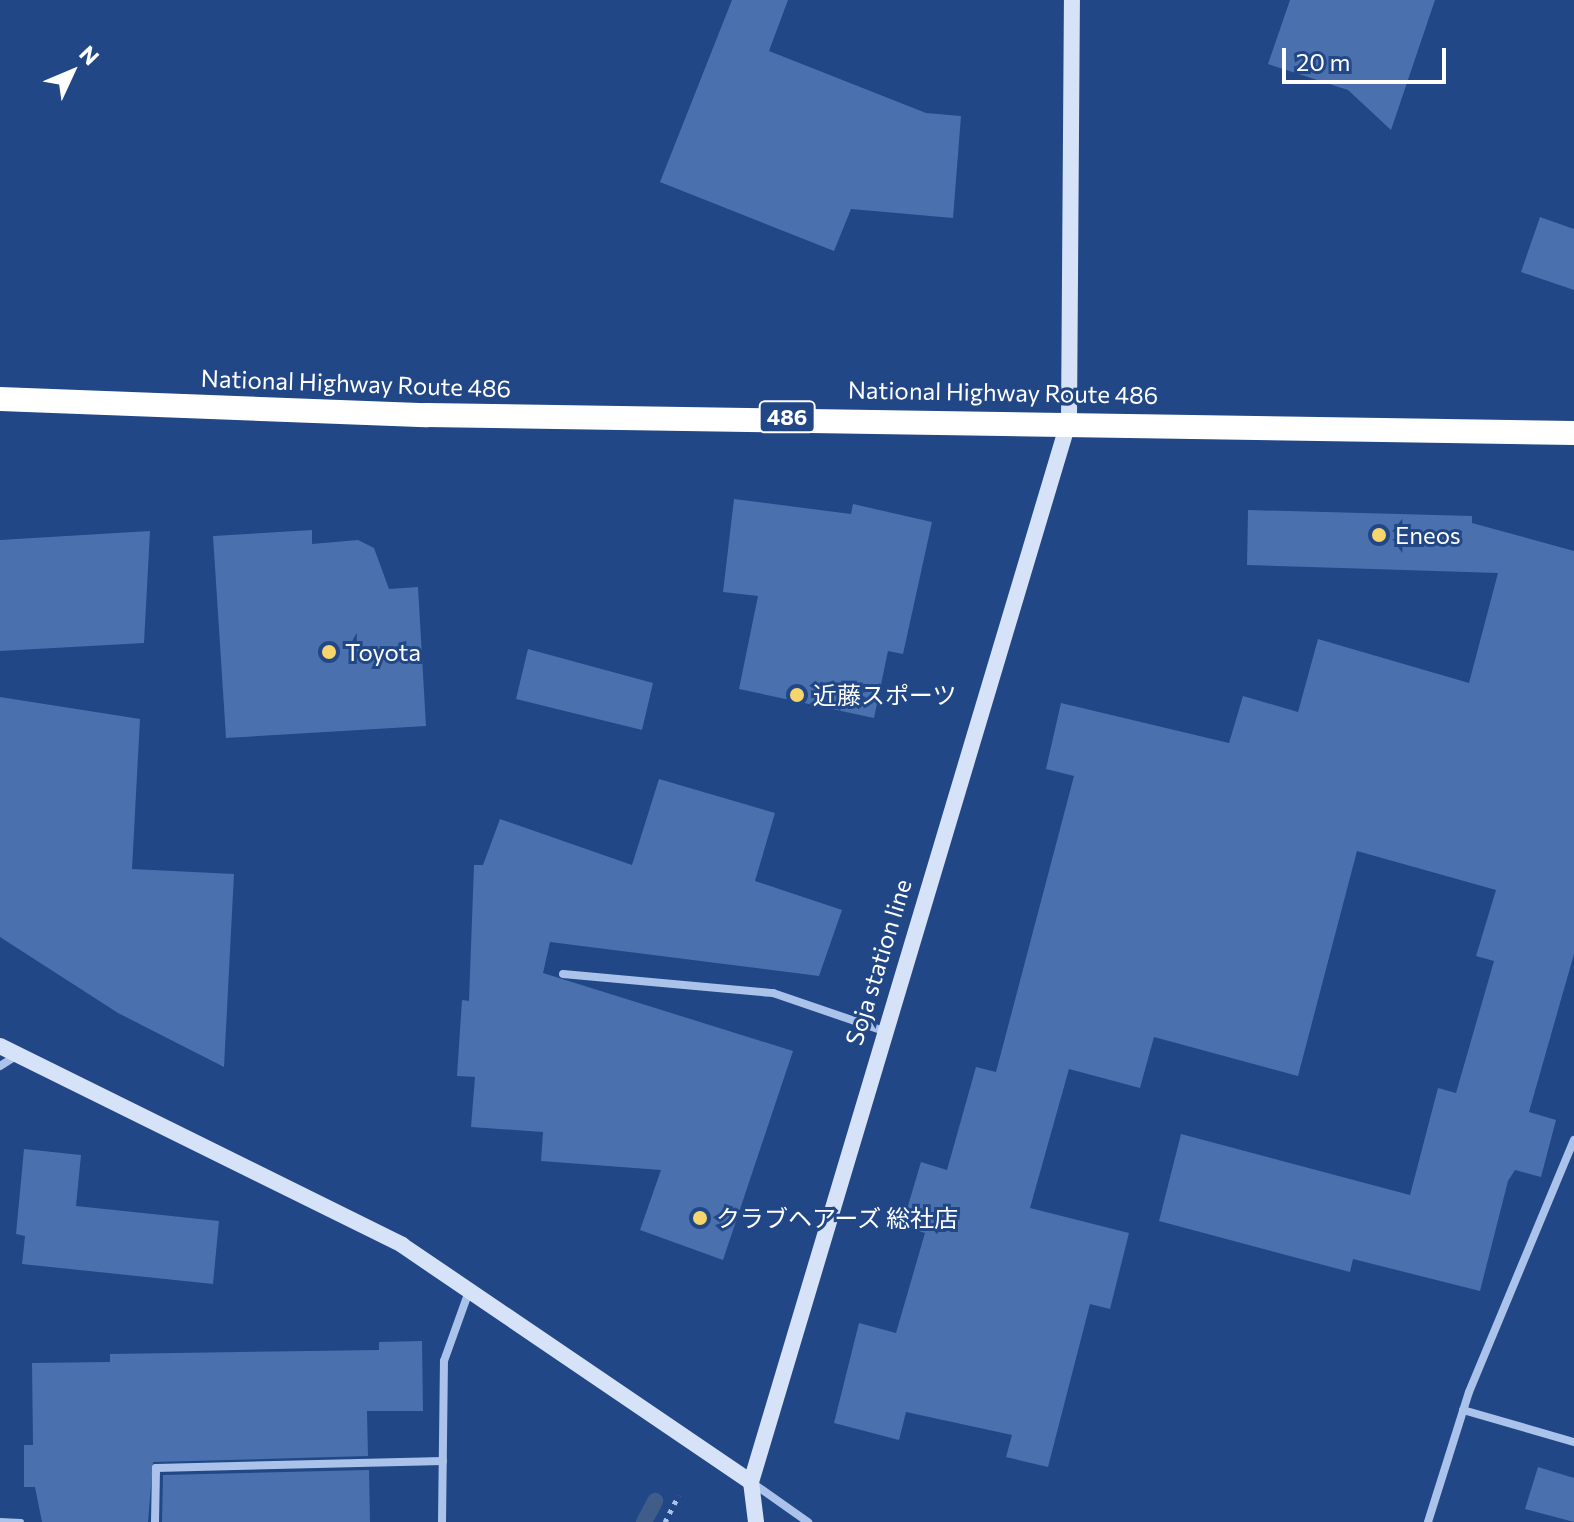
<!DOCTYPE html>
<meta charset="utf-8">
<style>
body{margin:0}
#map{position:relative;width:1574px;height:1522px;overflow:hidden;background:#214786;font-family:Commissioner,"Noto Sans JP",sans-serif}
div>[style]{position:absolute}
.stream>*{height:16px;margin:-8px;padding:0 8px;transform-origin:8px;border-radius:8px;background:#405c89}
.building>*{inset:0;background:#4a70ae}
.path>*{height:5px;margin-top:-2.5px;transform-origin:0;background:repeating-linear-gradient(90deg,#abc3ea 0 4px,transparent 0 10px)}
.lane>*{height:6px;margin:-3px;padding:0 3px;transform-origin:3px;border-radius:3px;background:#abc3ea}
.street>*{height:8px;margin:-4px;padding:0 4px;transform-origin:4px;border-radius:4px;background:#abc3ea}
.secondary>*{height:16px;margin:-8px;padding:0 8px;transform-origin:8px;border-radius:8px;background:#d6e2f8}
.highway>*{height:24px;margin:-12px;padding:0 12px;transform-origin:12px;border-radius:12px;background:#fff}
.dots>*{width:22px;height:22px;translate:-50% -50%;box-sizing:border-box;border:4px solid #214786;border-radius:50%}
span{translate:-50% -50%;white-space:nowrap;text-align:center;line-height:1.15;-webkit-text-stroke:6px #214786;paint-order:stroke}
.shield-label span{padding:2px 6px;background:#214786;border:2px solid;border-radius:6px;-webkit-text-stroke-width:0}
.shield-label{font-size:22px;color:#fff;font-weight:700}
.street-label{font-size:24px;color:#fff}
.poi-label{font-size:24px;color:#fff}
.left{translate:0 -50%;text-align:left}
.north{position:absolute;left:32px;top:32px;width:80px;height:80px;-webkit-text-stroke:6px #214786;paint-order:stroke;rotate:46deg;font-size:22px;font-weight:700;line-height:32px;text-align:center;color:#fff}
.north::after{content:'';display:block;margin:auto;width:28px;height:36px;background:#fff;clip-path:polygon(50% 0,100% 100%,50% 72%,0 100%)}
.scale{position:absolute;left:1282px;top:48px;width:164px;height:36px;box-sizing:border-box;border:4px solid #fff;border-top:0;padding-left:10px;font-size:24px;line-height:28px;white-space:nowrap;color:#fff;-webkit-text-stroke:6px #214786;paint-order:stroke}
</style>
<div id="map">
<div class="stream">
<i style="left:644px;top:1522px;width:24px;rotate:-62deg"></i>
</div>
<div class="building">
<i style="clip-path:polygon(732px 0,788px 0,769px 51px,926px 113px,961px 116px,953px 218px,851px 209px,834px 251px,660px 182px)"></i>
<i style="clip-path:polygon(1290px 0,1435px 0,1391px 130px,1348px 90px,1268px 64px)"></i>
<i style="clip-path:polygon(1540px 217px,1574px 229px,1574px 290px,1521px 272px)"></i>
<i style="clip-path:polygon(734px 499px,851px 514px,853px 504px,932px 522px,903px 654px,888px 651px,874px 718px,739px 689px,758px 596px,723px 592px)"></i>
<i style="clip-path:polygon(1248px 510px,1472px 516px,1472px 523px,1574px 551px,1574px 954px,1529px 1112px,1556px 1120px,1541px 1177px,1515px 1170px,1508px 1181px,1480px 1291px,1353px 1259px,1350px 1272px,1159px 1221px,1181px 1134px,1410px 1195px,1438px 1088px,1456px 1093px,1494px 961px,1476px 956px,1496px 890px,1357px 851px,1298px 1076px,1154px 1037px,1140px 1088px,1069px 1069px,1030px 1208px,1129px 1233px,1110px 1309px,1090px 1304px,1048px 1467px,1006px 1457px,1012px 1435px,906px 1412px,899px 1440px,834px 1423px,859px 1323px,896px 1333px,925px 1233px,902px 1226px,921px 1162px,947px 1170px,976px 1067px,996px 1072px,1074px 776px,1046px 769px,1061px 703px,1229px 743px,1243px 696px,1298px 712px,1318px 639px,1469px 683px,1498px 573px,1247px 565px)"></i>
<i style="clip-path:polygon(312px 530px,312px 544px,358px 540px,374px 548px,389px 589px,418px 587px,426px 726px,226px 738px,213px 536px)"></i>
<i style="clip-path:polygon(150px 531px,144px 643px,0 651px,0 540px)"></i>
<i style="clip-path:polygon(528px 649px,653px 683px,642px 730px,516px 699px)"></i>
<i style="clip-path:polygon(0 697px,140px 719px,132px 869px,234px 874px,224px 1067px,118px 1013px,0 937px)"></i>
<i style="clip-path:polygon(659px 779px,775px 813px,755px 881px,842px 910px,819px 976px,550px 942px,543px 973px,793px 1051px,723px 1260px,640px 1230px,661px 1170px,541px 1161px,543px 1132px,471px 1127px,475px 1077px,457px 1076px,462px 1000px,469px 1001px,474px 865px,483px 865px,500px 819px,632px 865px)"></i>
<i style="clip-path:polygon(24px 1149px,81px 1155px,76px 1206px,219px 1221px,213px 1284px,22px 1264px,25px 1236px,16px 1234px)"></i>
<i style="clip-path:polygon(422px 1341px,423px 1411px,367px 1411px,368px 1456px,153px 1462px,148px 1522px,42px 1522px,35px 1487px,24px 1487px,24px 1445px,33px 1445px,32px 1363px,110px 1362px,110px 1354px,379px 1350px,379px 1342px)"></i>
<i style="clip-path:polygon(1538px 1467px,1574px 1478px,1574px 1522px,1525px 1509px)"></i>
<i style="clip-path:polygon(369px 1470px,370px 1522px,162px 1522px,163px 1475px)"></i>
</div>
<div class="path">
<i style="left:665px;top:1522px;width:30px;rotate:-63deg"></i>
</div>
<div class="lane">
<i style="left:0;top:1521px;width:21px;rotate:3deg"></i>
</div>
<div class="street">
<i style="left:563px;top:974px;width:211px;rotate:5.2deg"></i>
<i style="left:773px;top:993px;width:114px;rotate:18.9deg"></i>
<i style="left:0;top:1066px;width:19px;rotate:-32deg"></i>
<i style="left:1463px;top:1410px;width:116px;rotate:16.1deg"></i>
<i style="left:751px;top:1482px;width:70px;rotate:35.1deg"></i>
<i style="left:155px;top:1522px;width:54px;rotate:-88.9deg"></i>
<i style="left:156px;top:1468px;width:287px;rotate:-1.4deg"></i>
<i style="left:442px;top:1522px;width:161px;rotate:-89.3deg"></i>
<i style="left:444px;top:1361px;width:74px;rotate:-70.3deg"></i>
<i style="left:1428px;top:1522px;width:136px;rotate:-72.5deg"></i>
<i style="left:1469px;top:1392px;width:273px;rotate:-67.4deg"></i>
</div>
<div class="secondary">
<i style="left:0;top:1046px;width:449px;rotate:26.3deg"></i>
<i style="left:402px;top:1245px;width:422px;rotate:34.2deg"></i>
<i style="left:756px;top:1522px;width:40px;rotate:-97.1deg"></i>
<i style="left:751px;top:1482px;width:1109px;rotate:-73.33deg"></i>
<i style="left:1069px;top:420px;width:420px;rotate:-89.6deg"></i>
</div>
<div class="highway">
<i style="left:0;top:399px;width:426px;rotate:2.2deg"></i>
<i style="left:426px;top:415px;width:1148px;rotate:0.9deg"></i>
</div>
<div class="dots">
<i style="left:1379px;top:535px;background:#f6d66c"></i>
<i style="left:329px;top:652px;background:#f6d66c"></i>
<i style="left:797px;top:695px;background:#f6d66c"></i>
<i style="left:700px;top:1218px;background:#f6d66c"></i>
</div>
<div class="shield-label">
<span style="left:787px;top:417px">486</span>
</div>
<div class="street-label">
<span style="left:356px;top:383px;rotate:2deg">National Highway Route 486</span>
<span style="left:1003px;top:392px;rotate:1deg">National Highway Route 486</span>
<span style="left:878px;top:962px;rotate:-73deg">Soja station line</span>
</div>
<div class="poi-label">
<span class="left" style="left:1395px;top:535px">Eneos</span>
<span class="left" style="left:345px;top:652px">Toyota</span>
<span class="left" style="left:813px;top:695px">近藤スポーツ</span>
<span class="left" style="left:716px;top:1218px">クラブヘアーズ 総社店</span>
</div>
<div class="north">N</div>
<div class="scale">20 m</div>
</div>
